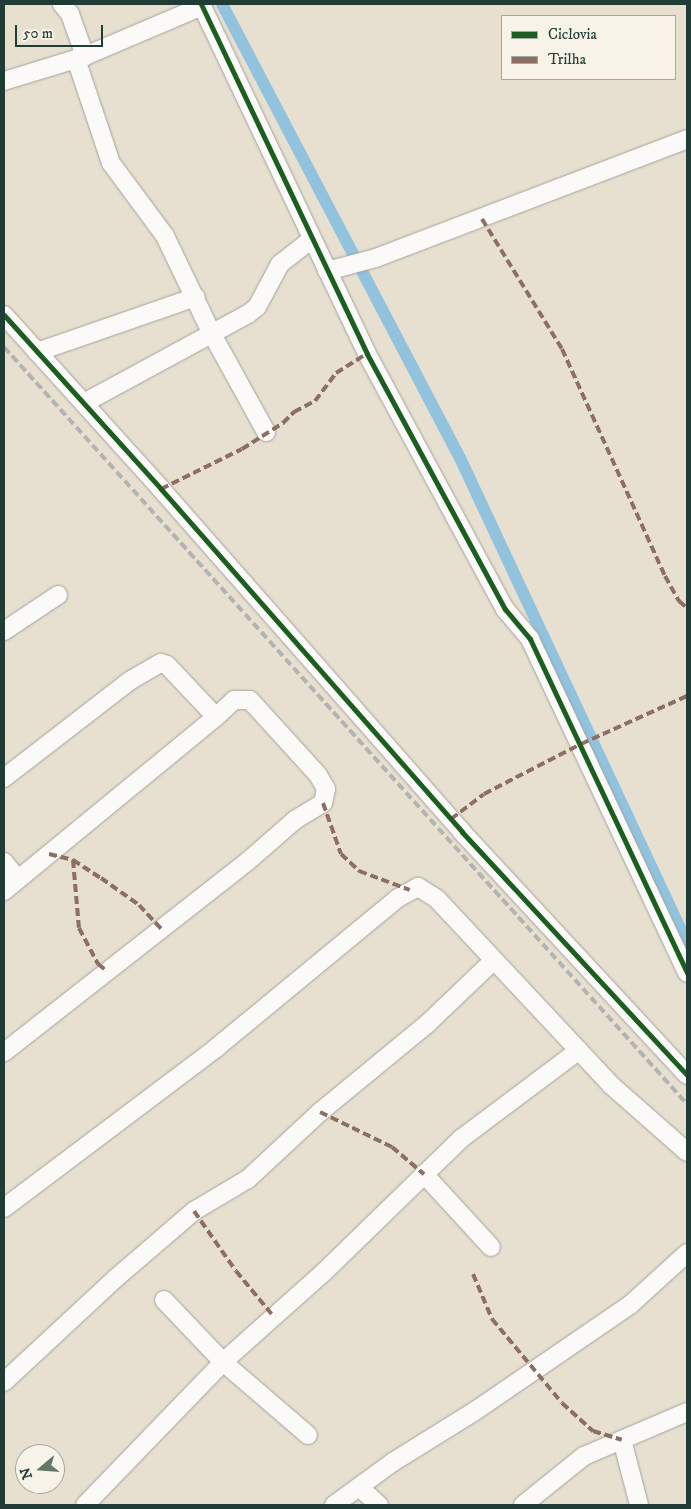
<!DOCTYPE html>
<style>
body{margin:0}
#map{position:relative;width:691px;height:1509px;overflow:hidden;background:#e7dfd0;font-family:"IM FELL DW Pica",serif}
div>[style]{position:absolute}
.canal>*{height:12px;margin:-6px;padding:0 6px;transform-origin:6px;border-radius:6px;background:#91c2de}
.roads{filter:drop-shadow(0 0 1px #a4a399) drop-shadow(0 0 1px #a4a399)}
.minor>*{height:18px;margin:-9px;padding:0 9px;transform-origin:9px;border-radius:9px;background:#fbfaf8}
.rail>*{height:4px;margin-top:-2px;transform-origin:0;background:repeating-linear-gradient(90deg,#b2b4b1 0 8px,transparent 0 12px)}
.quiet>*{height:4px;margin-top:-2px;transform-origin:0;background:repeating-linear-gradient(90deg,#8d6e63 0 8px,transparent 0 12px)}
.cycleway>*{height:5px;margin:-2.5px;padding:0 2.5px;transform-origin:2.5px;border-radius:2.5px;background:#1b5e20}
span{translate:-50% -50%;white-space:nowrap;text-align:center;line-height:1.15;-webkit-text-stroke:4px #f7f3e8;paint-order:stroke}
.frame{position:absolute;inset:0;border:5px solid #1f3d34;pointer-events:none}
.legend{position:absolute;left:501px;top:15px;width:175px;height:65px;box-sizing:border-box;background:#f7f3e8;border:1px solid #a1aaa0;margin:0;padding:6px 9px;list-style:none;font-size:15px;color:#1f3d34}
.legend li{display:flex;align-items:center;gap:10px;height:25px}
.legend b{width:25px;border:1px solid #a1aaa0}
.north{position:absolute;left:15px;top:1444px;width:50px;height:50px;box-sizing:border-box;background:#f7f3e8;border:1px solid #a1aaa0;border-radius:50%;rotate:252deg;font-size:14px;font-weight:700;line-height:20px;text-align:center;color:#1f3d34}
.north::after{content:'';display:block;margin:auto;width:18px;height:22px;background:#65766b;clip-path:polygon(50% 0,100% 100%,50% 72%,0 100%)}
.scale{position:absolute;left:15px;top:25px;width:88px;height:22px;box-sizing:border-box;border:2px solid #1f3d34;border-top:0;padding-left:6px;font-size:15px;line-height:18px;white-space:nowrap;color:#1f3d34;-webkit-text-stroke:4px #f7f3e8;paint-order:stroke}
</style>
<div id="map">
<div class="canal">
<i style="left:222px;top:4px;width:513px;rotate:62.34deg"></i>
<i style="left:460px;top:458px;width:535px;rotate:64.92deg"></i>
</div>
<div class="roads">
<div class="minor">
<i style="left:62px;top:4px;width:13px;rotate:51deg"></i>
<i style="left:70px;top:14px;width:45px;rotate:70.3deg"></i>
<i style="left:85px;top:56px;width:9px;rotate:162deg"></i>
<i style="left:76px;top:59px;width:110px;rotate:71.4deg"></i>
<i style="left:111px;top:163px;width:91px;rotate:53.5deg"></i>
<i style="left:165px;top:236px;width:109px;rotate:64.4deg"></i>
<i style="left:212px;top:334px;width:112px;rotate:61.1deg"></i>
<i style="left:201px;top:4px;width:387px;rotate:64.6deg"></i>
<i style="left:367px;top:354px;width:290px;rotate:61.6deg"></i>
<i style="left:505px;top:609px;width:39px;rotate:50deg"></i>
<i style="left:530px;top:639px;width:369px;rotate:64.8deg"></i>
<i style="left:85px;top:56px;width:127px;rotate:-23.1deg"></i>
<i style="left:4px;top:81px;width:75px;rotate:-17deg"></i>
<i style="left:327px;top:271px;width:51px;rotate:-14.9deg"></i>
<i style="left:376px;top:258px;width:333px;rotate:-20.9deg"></i>
<i style="left:4px;top:315px;width:234px;rotate:47.9deg"></i>
<i style="left:161px;top:489px;width:456px;rotate:48.7deg"></i>
<i style="left:462px;top:832px;width:331px;rotate:47.2deg"></i>
<i style="left:37px;top:352px;width:168px;rotate:-19.1deg"></i>
<i style="left:84px;top:403px;width:187px;rotate:-28.5deg"></i>
<i style="left:248px;top:314px;width:11px;rotate:-38deg"></i>
<i style="left:257px;top:307px;width:49px;rotate:-61.9deg"></i>
<i style="left:280px;top:264px;width:39px;rotate:-38deg"></i>
<i style="left:4px;top:631px;width:65px;rotate:-33.7deg"></i>
<i style="left:4px;top:778px;width:160px;rotate:-37.7deg"></i>
<i style="left:131px;top:680px;width:34px;rotate:-30deg"></i>
<i style="left:161px;top:663px;width:6px;rotate:18deg"></i>
<i style="left:167px;top:665px;width:71px;rotate:46.7deg"></i>
<i style="left:216px;top:717px;width:25px;rotate:-43deg"></i>
<i style="left:234px;top:700px;width:16px"></i>
<i style="left:250px;top:700px;width:101px;rotate:47.8deg"></i>
<i style="left:318px;top:775px;width:16px;rotate:60deg"></i>
<i style="left:326px;top:789px;width:14px;rotate:102deg"></i>
<i style="left:323px;top:803px;width:33px;rotate:149deg"></i>
<i style="left:295px;top:820px;width:62px;rotate:138.9deg"></i>
<i style="left:248px;top:861px;width:310px;rotate:141.9deg"></i>
<i style="left:4px;top:862px;width:22px;rotate:51deg"></i>
<i style="left:4px;top:891px;width:274px;rotate:-39.4deg"></i>
<i style="left:424px;top:1174px;width:99px;rotate:47.5deg"></i>
<i style="left:4px;top:1208px;width:266px;rotate:-37deg"></i>
<i style="left:216px;top:1048px;width:236px;rotate:-39.5deg"></i>
<i style="left:398px;top:898px;width:23px;rotate:-29deg"></i>
<i style="left:418px;top:887px;width:22px;rotate:32deg"></i>
<i style="left:437px;top:899px;width:256px;rotate:46.9deg"></i>
<i style="left:612px;top:1086px;width:100px;rotate:41.3deg"></i>
<i style="left:164px;top:1300px;width:86px;rotate:46.4deg"></i>
<i style="left:223px;top:1362px;width:112px;rotate:40.7deg"></i>
<i style="left:4px;top:1382px;width:153px;rotate:-42.9deg"></i>
<i style="left:116px;top:1278px;width:103px;rotate:-40.7deg"></i>
<i style="left:194px;top:1211px;width:63px;rotate:-30.7deg"></i>
<i style="left:248px;top:1179px;width:98px;rotate:-42.9deg"></i>
<i style="left:320px;top:1112px;width:139px;rotate:-39.4deg"></i>
<i style="left:427px;top:1024px;width:91px;rotate:-43.7deg"></i>
<i style="left:622px;top:1440px;width:67px;rotate:75.3deg"></i>
<i style="left:359px;top:1487px;width:27px;rotate:42deg"></i>
<i style="left:85px;top:1505px;width:199px;rotate:-46deg"></i>
<i style="left:223px;top:1362px;width:134px;rotate:-41.7deg"></i>
<i style="left:323px;top:1273px;width:194px;rotate:-44.2deg"></i>
<i style="left:462px;top:1138px;width:146px;rotate:-36.9deg"></i>
<i style="left:334px;top:1505px;width:73px;rotate:-36.1deg"></i>
<i style="left:393px;top:1462px;width:97px;rotate:-31.9deg"></i>
<i style="left:475px;top:1411px;width:189px;rotate:-34.4deg"></i>
<i style="left:631px;top:1304px;width:76px;rotate:-42.3deg"></i>
<i style="left:523px;top:1505px;width:78px;rotate:-38.8deg"></i>
<i style="left:584px;top:1456px;width:112px;rotate:-23.1deg"></i>
</div>
</div>
<div class="rail">
<i style="left:4px;top:347px;width:1020px;rotate:47.94deg"></i>
</div>
<div class="quiet">
<i style="left:482px;top:219px;width:153px;rotate:58.4deg"></i>
<i style="left:562px;top:349px;width:249px;rotate:65.6deg"></i>
<i style="left:665px;top:576px;width:29px;rotate:61deg"></i>
<i style="left:679px;top:601px;width:11px;rotate:41deg"></i>
<i style="left:161px;top:489px;width:90px;rotate:-26.3deg"></i>
<i style="left:242px;top:449px;width:49px;rotate:-32.4deg"></i>
<i style="left:283px;top:423px;width:16px;rotate:-45deg"></i>
<i style="left:294px;top:412px;width:24px;rotate:-28deg"></i>
<i style="left:315px;top:401px;width:35px;rotate:-53deg"></i>
<i style="left:336px;top:373px;width:36px;rotate:-32deg"></i>
<i style="left:323px;top:803px;width:54px;rotate:70.6deg"></i>
<i style="left:341px;top:854px;width:25px;rotate:43deg"></i>
<i style="left:359px;top:871px;width:54px;rotate:20.4deg"></i>
<i style="left:451px;top:819px;width:41px;rotate:-37.1deg"></i>
<i style="left:484px;top:794px;width:109px;rotate:-27.3deg"></i>
<i style="left:581px;top:744px;width:116px;rotate:-24.4deg"></i>
<i style="left:49px;top:854px;width:25px;rotate:14deg"></i>
<i style="left:73px;top:860px;width:33px;rotate:33deg"></i>
<i style="left:101px;top:878px;width:47px;rotate:35.4deg"></i>
<i style="left:139px;top:905px;width:33px;rotate:47deg"></i>
<i style="left:73px;top:860px;width:68px;rotate:85deg"></i>
<i style="left:79px;top:928px;width:41px;rotate:62.2deg"></i>
<i style="left:98px;top:964px;width:11px;rotate:38deg"></i>
<i style="left:320px;top:1112px;width:80px;rotate:25.9deg"></i>
<i style="left:392px;top:1147px;width:42px;rotate:40.2deg"></i>
<i style="left:194px;top:1211px;width:73px;rotate:55deg"></i>
<i style="left:236px;top:1271px;width:60px;rotate:50.4deg"></i>
<i style="left:473px;top:1274px;width:49px;rotate:67.1deg"></i>
<i style="left:492px;top:1319px;width:109px;rotate:50.2deg"></i>
<i style="left:562px;top:1403px;width:42px;rotate:42.1deg"></i>
<i style="left:593px;top:1431px;width:30px;rotate:17deg"></i>
</div>
<div class="cycleway">
<i style="left:201px;top:4px;width:387px;rotate:64.6deg"></i>
<i style="left:367px;top:354px;width:290px;rotate:61.6deg"></i>
<i style="left:505px;top:609px;width:39px;rotate:50deg"></i>
<i style="left:530px;top:639px;width:369px;rotate:64.8deg"></i>
<i style="left:4px;top:315px;width:234px;rotate:47.9deg"></i>
<i style="left:161px;top:489px;width:456px;rotate:48.7deg"></i>
<i style="left:462px;top:832px;width:331px;rotate:47.2deg"></i>
</div>
<div class="frame"></div>
<ul class="legend">
<li><b style="height:6px;background:#1b5e20"></b>Ciclovia</li>
<li><b style="height:6px;background:#8d6e63"></b>Trilha</li>
</ul>
<div class="north">N</div>
<div class="scale">50 m</div>
</div>
